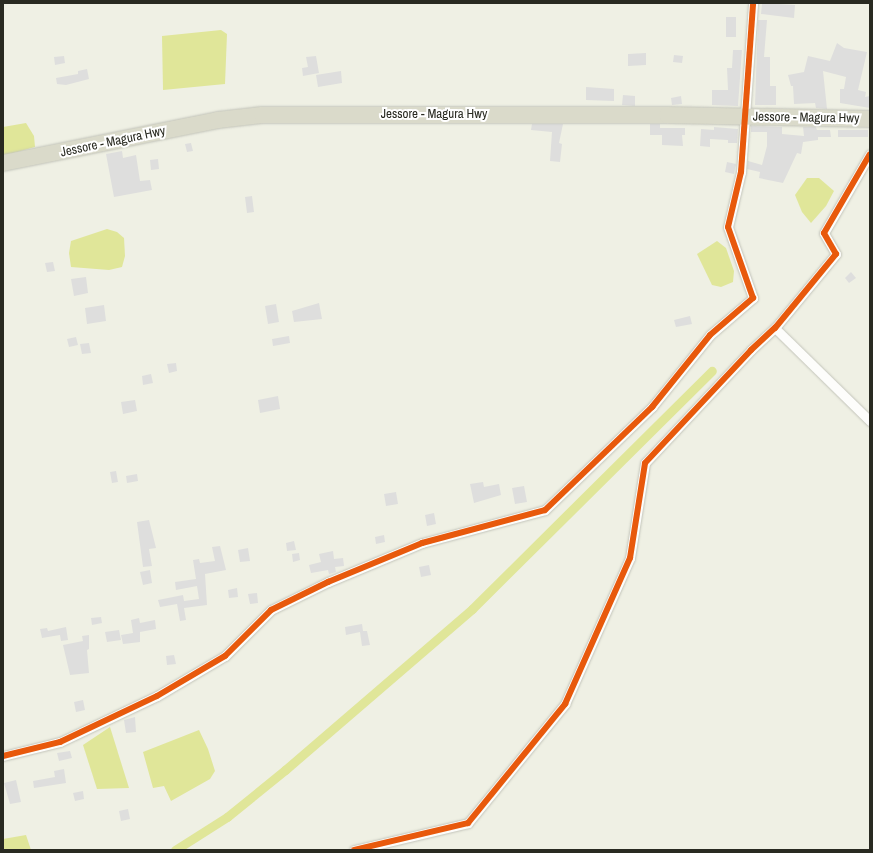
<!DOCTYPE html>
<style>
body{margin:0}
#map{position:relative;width:873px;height:853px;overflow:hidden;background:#eff0e4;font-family:"Archivo Narrow",sans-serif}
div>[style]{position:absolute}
.water>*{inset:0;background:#e0e699}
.canal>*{height:9px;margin:-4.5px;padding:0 4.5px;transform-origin:4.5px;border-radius:4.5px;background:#e0e699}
.building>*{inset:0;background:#dededd}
.roads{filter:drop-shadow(0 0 1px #c3c4ba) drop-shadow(0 0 1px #c3c4ba)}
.minor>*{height:9px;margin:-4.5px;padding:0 4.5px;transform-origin:4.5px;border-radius:4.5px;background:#fdfdfb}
.trunk>*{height:16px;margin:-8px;padding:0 8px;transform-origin:8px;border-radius:8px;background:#dadaca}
.cycleway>*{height:6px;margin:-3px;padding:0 3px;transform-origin:3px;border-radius:3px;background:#e8590c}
span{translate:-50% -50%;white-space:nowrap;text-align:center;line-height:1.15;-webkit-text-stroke:4px #fff;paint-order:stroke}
.street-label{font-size:13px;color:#292a21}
.frame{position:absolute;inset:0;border:4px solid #292a21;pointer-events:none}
</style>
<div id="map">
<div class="water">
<i style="clip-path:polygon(221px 30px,227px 34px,225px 84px,163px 90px,162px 36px)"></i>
<i style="clip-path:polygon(26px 123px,34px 136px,35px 147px,3px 156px,3px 127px)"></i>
<i style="clip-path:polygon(807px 178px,819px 178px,834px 191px,826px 206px,811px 223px,802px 212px,795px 195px)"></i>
<i style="clip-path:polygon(107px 229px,117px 232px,124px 238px,125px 256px,122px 267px,109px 270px,71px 267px,69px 253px,71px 241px)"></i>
<i style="clip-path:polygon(717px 241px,726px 248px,734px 271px,733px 282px,721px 287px,712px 285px,697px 254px)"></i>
<i style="clip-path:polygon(110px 727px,129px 788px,97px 789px,83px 745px)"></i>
<i style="clip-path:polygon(199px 730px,208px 749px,215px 771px,210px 779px,171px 801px,164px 786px,153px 788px,143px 752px)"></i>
<i style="clip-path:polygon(26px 835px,31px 850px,3px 850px,3px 839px)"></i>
</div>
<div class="canal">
<i style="left:175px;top:850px;width:62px;rotate:-32.4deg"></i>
<i style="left:227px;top:817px;width:75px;rotate:-39deg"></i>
<i style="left:285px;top:770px;width:247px;rotate:-40.7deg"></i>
<i style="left:472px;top:609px;width:338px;rotate:-44.8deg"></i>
</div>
<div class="building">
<i style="clip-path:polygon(762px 3px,795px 5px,794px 18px,761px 14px)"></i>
<i style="clip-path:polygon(726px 17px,736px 17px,736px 37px,726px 37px)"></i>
<i style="clip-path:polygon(758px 20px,767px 20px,764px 57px,770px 57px,770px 86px,776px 86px,776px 105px,755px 105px)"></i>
<i style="clip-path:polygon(837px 43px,844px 48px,867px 52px,858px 90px,866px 92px,865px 97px,870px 96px,870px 108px,840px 103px,840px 89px,844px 89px,846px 77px,823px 71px,827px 109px,816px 108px,815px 103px,794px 104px,793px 86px,791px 86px,788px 75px,804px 72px,808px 56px,830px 61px)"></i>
<i style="clip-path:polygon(733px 50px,742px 50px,738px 106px,712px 105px,712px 90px,728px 90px,727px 68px,732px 68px)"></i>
<i style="clip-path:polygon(646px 53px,646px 65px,628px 66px,628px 54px)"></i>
<i style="clip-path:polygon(674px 55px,683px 56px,682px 63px,673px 62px)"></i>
<i style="clip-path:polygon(64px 56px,65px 63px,55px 65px,54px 57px)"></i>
<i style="clip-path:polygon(316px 56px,319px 73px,303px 76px,302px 68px,308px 67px,306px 57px)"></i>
<i style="clip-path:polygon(87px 69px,89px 79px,66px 85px,57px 84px,56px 78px,78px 74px,78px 71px)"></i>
<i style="clip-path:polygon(341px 71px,342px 83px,318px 87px,316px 75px)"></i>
<i style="clip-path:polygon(586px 87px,614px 89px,614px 101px,586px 100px)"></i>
<i style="clip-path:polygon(623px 95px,635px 96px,635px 106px,622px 105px)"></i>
<i style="clip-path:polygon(681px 96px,682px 104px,672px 105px,671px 98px)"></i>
<i style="clip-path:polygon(532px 124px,563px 124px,559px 143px,562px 144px,560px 162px,550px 161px,552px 132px,531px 130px)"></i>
<i style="clip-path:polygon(650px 124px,660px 124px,660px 128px,685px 128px,685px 135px,682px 135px,683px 146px,662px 145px,662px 135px,650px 135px)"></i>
<i style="clip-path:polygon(751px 126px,782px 127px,782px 134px,804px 136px,803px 127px,816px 127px,817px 130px,830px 130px,831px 137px,818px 137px,818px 140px,803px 142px,801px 154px,797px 153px,783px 183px,759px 178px,760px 172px,747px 169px,748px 161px,762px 165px,767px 146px,767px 132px,751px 132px)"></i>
<i style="clip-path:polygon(714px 127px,738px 129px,737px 143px,728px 143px,728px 140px,710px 139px,710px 147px,700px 146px,701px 129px,714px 130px)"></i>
<i style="clip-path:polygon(838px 130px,868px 130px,868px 137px,838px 137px)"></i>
<i style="clip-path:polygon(191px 143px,193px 151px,187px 152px,185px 144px)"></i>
<i style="clip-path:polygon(122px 151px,123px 158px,136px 155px,140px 181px,150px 180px,152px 190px,114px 197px,106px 154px)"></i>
<i style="clip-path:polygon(158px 159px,159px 169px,151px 170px,150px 160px)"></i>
<i style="clip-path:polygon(727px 162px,736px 164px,734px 174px,725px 172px)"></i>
<i style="clip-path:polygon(252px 196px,254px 212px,247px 213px,245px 197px)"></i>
<i style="clip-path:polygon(53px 262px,55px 271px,47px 272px,45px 263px)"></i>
<i style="clip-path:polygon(851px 272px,856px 278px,849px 283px,845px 278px)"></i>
<i style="clip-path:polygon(86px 277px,88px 293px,74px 296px,71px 279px)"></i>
<i style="clip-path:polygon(319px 303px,322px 319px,294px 322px,292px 311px)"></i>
<i style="clip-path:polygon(276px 304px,279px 322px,268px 324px,265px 306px)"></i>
<i style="clip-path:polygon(104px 305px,106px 321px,87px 324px,85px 308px)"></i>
<i style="clip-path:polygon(690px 316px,692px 324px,676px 327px,674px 320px)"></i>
<i style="clip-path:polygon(289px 336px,290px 343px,273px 346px,272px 339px)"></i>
<i style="clip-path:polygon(76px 337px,78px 345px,69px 347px,67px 339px)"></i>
<i style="clip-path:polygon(89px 343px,91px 353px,82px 354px,80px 344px)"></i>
<i style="clip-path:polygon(176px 363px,177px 371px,169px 373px,167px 364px)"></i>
<i style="clip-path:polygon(151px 374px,153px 383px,143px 385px,142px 376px)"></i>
<i style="clip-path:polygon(278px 396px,280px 409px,260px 413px,258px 400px)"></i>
<i style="clip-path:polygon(135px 400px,137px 411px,123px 414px,121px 402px)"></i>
<i style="clip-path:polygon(116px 471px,118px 482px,112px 483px,110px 472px)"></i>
<i style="clip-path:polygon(137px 474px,138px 481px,127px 483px,126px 476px)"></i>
<i style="clip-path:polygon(483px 482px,484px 487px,499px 484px,501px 495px,474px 503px,470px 484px)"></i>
<i style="clip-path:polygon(524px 486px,527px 502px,515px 504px,512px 488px)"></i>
<i style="clip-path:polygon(396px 492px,398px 504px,386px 506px,384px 494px)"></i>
<i style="clip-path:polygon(434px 513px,436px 524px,427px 526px,425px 515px)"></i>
<i style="clip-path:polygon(149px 520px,156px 548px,149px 549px,152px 566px,143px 567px,137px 522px)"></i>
<i style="clip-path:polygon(384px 535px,385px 542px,376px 544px,375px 537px)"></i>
<i style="clip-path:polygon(294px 541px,296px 550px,287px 551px,286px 543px)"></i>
<i style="clip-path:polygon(220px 546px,226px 570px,205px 574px,207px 605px,184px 608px,186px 620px,180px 621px,177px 604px,160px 607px,158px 600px,183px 595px,184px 601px,199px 599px,197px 586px,176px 590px,175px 582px,196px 579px,193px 560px,199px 559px,200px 563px,215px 561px,212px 547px)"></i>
<i style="clip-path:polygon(248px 548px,250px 561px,240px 562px,238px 550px)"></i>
<i style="clip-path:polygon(333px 551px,334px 559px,343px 558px,344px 566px,335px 567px,336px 572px,329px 574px,328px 570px,311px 573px,309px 565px,321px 562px,319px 554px)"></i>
<i style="clip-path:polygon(299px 553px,300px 560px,293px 562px,292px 554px)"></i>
<i style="clip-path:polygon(429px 565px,431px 575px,421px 577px,419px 567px)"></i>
<i style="clip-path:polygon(150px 570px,152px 583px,143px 585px,140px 572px)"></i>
<i style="clip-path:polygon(237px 588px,238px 597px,229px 598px,228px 590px)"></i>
<i style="clip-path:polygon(257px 593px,258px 603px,250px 604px,248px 594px)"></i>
<i style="clip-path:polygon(101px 617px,102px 623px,92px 625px,91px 618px)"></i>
<i style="clip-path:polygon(139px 618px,140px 623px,155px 620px,156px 629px,140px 632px,140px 642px,123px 644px,121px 635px,133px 633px,131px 620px)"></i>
<i style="clip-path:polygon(362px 624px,363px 631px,367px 631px,370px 645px,362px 646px,360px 632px,346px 635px,345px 627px)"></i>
<i style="clip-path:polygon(66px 627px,68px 640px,61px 641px,60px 635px,42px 638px,40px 629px,47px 628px,48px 631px)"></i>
<i style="clip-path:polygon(119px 630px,121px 640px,107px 642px,105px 632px)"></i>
<i style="clip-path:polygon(89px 635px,89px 649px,87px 650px,89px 673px,70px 675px,63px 645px,83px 641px,82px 636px)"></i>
<i style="clip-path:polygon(174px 655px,176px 664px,167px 665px,166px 656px)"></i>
<i style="clip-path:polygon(83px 700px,85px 710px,76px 712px,74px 702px)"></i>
<i style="clip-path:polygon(135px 717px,136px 732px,126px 733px,124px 720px)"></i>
<i style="clip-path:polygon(70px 751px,72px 758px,59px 761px,57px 753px)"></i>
<i style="clip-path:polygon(64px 769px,66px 783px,34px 788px,33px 781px,55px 777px,54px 771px)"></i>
<i style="clip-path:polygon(16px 780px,21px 802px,10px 804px,4px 783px)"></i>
<i style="clip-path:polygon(83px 791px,84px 799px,75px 801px,73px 793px)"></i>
<i style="clip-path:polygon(128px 809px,130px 819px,121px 821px,119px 811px)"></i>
</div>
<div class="roads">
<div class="minor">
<i style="left:775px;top:328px;width:133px;rotate:44.4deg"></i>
<i style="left:3px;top:756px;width:59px;rotate:-13.8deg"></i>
<i style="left:60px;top:742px;width:107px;rotate:-25.4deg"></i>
<i style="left:157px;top:696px;width:79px;rotate:-30.5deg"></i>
<i style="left:225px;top:656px;width:65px;rotate:-45deg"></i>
<i style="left:271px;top:610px;width:64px;rotate:-26.2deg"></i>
<i style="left:328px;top:582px;width:102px;rotate:-22.5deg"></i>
<i style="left:422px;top:543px;width:127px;rotate:-15deg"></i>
<i style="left:545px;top:510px;width:149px;rotate:-43.9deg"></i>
<i style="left:652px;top:407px;width:92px;rotate:-51.1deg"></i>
<i style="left:710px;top:335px;width:57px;rotate:-40.7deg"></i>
<i style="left:753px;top:298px;width:75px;rotate:-109.4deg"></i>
<i style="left:728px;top:227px;width:57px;rotate:-76.7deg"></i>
<i style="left:741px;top:172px;width:169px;rotate:-85.9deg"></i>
<i style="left:354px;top:850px;width:117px;rotate:-13.3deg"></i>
<i style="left:468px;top:823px;width:154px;rotate:-50.8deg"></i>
<i style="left:565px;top:704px;width:160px;rotate:-66deg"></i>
<i style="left:630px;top:558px;width:96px;rotate:-81deg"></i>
<i style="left:645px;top:463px;width:155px;rotate:-46.8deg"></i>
<i style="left:751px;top:350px;width:33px;rotate:-43deg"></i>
<i style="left:775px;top:328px;width:96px;rotate:-50.5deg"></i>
<i style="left:836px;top:254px;width:24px;rotate:-120deg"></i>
<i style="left:824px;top:233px;width:91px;rotate:-59.8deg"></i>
</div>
<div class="trunk">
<i style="left:3px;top:163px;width:219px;rotate:-11.3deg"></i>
<i style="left:218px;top:120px;width:44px;rotate:-6.5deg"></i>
<i style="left:262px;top:115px;width:405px"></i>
<i style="left:667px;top:115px;width:203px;rotate:1.1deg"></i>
</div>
</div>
<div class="cycleway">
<i style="left:3px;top:756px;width:59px;rotate:-13.8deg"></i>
<i style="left:60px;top:742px;width:107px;rotate:-25.4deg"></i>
<i style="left:157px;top:696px;width:79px;rotate:-30.5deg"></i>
<i style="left:225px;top:656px;width:65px;rotate:-45deg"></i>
<i style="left:271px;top:610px;width:64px;rotate:-26.2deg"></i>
<i style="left:328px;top:582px;width:102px;rotate:-22.5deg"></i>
<i style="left:422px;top:543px;width:127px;rotate:-15deg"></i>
<i style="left:545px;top:510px;width:149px;rotate:-43.9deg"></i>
<i style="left:652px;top:407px;width:92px;rotate:-51.1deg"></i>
<i style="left:710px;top:335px;width:57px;rotate:-40.7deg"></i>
<i style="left:753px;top:298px;width:75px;rotate:-109.4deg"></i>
<i style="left:728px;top:227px;width:57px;rotate:-76.7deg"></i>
<i style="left:741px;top:172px;width:169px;rotate:-85.9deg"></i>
<i style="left:354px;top:850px;width:117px;rotate:-13.3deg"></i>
<i style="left:468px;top:823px;width:154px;rotate:-50.8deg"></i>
<i style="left:565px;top:704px;width:160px;rotate:-66deg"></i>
<i style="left:630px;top:558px;width:96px;rotate:-81deg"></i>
<i style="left:645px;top:463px;width:155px;rotate:-46.8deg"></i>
<i style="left:751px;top:350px;width:33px;rotate:-43deg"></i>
<i style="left:775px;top:328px;width:96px;rotate:-50.5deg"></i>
<i style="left:836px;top:254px;width:24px;rotate:-120deg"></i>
<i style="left:824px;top:233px;width:91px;rotate:-59.8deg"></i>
</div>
<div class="street-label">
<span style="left:434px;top:114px">Jessore - Magura Hwy</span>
<span style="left:806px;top:118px;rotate:1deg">Jessore - Magura Hwy</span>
<span style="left:113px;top:142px;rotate:-12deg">Jessore - Magura Hwy</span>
</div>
<div class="frame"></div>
</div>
